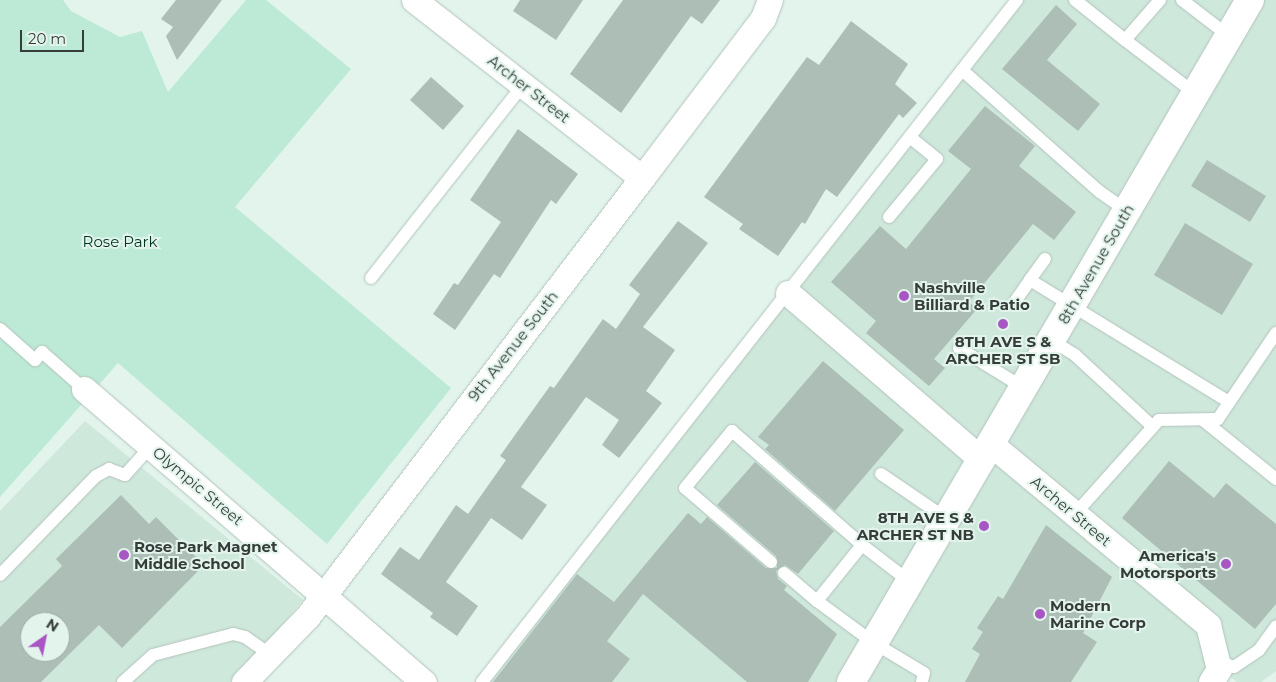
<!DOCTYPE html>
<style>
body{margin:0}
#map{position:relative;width:1276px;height:682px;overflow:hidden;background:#e2f4ec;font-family:Montserrat,sans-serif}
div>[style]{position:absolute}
.built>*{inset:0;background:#cfe8dc}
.green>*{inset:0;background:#bdead6}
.building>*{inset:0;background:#adbeb6}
.roads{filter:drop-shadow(0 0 1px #b2c3bb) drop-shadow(0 0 1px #b2c3bb)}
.service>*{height:12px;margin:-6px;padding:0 6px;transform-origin:6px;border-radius:6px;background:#fff}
.minor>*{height:25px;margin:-12.5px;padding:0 12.5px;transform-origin:12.5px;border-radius:12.5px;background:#fff}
.primary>*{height:28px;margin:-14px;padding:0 14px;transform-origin:14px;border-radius:14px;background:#fff}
.dots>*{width:14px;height:14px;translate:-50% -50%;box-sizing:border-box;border:2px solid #e2f4ec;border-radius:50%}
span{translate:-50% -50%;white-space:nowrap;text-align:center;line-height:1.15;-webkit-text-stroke:4px #e2f4ec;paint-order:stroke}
.street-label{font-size:15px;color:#353c39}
.park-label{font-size:15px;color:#003525}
.poi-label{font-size:15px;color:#353c39;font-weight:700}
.left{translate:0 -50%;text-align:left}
.right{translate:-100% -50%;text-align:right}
.north{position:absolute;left:20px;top:612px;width:50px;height:50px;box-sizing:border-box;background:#e2f4ec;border:1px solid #9daaa4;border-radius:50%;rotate:33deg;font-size:14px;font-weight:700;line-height:20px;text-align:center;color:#353c39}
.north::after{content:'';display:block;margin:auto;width:18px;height:22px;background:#a956c5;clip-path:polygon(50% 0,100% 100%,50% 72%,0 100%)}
.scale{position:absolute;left:20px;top:30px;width:64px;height:22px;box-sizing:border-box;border:2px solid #353c39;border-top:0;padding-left:6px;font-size:15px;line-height:18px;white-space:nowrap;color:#353c39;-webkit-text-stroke:4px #e2f4ec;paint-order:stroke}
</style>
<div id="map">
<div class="built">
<i style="clip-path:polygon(1017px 0,1276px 0,1276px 671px,1261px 682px,1237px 682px,1220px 669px,1211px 682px,482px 682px)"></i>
<i style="clip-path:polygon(evenodd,85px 421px,303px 600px,252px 661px,230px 682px,0 682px,0 511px,85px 421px,30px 622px,60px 622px,60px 652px,30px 652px,30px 622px)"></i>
</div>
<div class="green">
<i style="clip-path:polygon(0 0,63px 0,71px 11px,120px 37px,142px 31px,168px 92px,246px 0,266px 0,351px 69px,235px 207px,451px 388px,327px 544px,118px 363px,0 497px)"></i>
</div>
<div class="building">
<i style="clip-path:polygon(176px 0,222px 0,177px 60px,166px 36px,173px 27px,161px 19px)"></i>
<i style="clip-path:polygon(520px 0,583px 0,556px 40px,513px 11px)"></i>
<i style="clip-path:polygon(623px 0,720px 0,702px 24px,691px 16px,621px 113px,570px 74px)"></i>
<i style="clip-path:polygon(1056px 5px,1077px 24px,1047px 60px,1100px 104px,1078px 131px,1002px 69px)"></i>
<i style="clip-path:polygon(851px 21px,908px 64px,895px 84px,917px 103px,903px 118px,899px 114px,837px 197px,826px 189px,805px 224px,802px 222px,778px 256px,739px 229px,743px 224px,704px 197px,807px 57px,819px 65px)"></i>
<i style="clip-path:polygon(431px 77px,464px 106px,443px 130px,410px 100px)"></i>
<i style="clip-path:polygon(985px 106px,1035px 146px,1019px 166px,1076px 212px,1054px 240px,1033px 224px,969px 302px,977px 309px,934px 359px,945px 368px,929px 386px,866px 333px,876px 321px,831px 282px,880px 226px,906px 249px,971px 169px,948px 151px)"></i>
<i style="clip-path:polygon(518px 129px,578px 174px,556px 204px,551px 200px,500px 278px,494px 274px,455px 330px,433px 314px,454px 283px,458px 285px,501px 222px,470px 200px)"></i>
<i style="clip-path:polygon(1207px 160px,1266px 196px,1250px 222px,1191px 186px)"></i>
<i style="clip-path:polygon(678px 221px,708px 243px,643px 327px,675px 350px,646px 391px,662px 403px,619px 458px,602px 445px,619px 420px,586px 397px,521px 487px,547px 505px,522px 540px,491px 518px,446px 582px,478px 606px,457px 636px,430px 617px,433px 613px,381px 574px,400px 547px,419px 560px,456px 505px,468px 514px,506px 460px,500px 456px,550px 386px,554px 388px,603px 319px,616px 329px,640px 294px,629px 285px)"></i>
<i style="clip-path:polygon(1185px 223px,1253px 264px,1222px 315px,1154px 275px)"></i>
<i style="clip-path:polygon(823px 361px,904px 430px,835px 511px,765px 449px,769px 445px,758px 437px)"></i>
<i style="clip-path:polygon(1169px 461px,1214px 498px,1226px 483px,1276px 524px,1276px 604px,1255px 629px,1122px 518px)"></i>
<i style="clip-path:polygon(755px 462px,834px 531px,798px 574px,785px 565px,776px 571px,778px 579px,787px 586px,784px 590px,837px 634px,808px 682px,747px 682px,643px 594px,607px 641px,630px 659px,612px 682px,493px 682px,577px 574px,614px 602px,688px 513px,701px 524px,707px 517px,766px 568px,777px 568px,776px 556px,717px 505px)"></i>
<i style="clip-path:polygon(evenodd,121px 495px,149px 524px,156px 517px,204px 565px,122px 648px,99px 625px,41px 682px,0 682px,0 627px,62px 566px,56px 559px,121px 495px,30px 622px,60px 622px,60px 652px,30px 652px,30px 622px)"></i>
<i style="clip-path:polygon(1046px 525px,1112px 577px,1083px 633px,1097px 642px,1071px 682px,965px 682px,980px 654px,972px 649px,983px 632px,977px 628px,998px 596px,1003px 599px)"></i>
</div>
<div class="roads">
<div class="service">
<i style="left:1075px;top:0;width:64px;rotate:38.7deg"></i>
<i style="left:1160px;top:0;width:53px;rotate:131.2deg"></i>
<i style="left:1125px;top:40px;width:89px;rotate:37.3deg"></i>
<i style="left:1182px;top:0;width:59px;rotate:37.5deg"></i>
<i style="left:962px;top:70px;width:184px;rotate:41.5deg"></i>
<i style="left:1100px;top:192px;width:33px;rotate:35deg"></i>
<i style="left:889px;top:217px;width:75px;rotate:-50.4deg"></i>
<i style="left:937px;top:159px;width:35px;rotate:-141deg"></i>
<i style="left:1045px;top:259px;width:26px;rotate:126deg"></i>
<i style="left:1030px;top:280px;width:233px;rotate:31.5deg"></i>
<i style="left:371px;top:278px;width:246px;rotate:-51.8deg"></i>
<i style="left:1014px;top:303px;width:28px;rotate:-55deg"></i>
<i style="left:0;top:329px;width:47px;rotate:41.5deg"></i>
<i style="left:35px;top:360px;width:11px;rotate:-49deg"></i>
<i style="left:42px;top:352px;width:56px;rotate:41.4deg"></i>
<i style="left:1052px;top:341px;width:27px;rotate:31deg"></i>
<i style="left:1075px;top:355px;width:105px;rotate:42.7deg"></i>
<i style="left:959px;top:348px;width:76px;rotate:31.6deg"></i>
<i style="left:1203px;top:420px;width:94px;rotate:38.9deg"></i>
<i style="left:881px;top:474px;width:80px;rotate:34.3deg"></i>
<i style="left:1075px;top:514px;width:126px;rotate:-48.2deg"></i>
<i style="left:1159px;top:420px;width:59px;rotate:-1deg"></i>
<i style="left:1218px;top:419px;width:104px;rotate:-56deg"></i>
<i style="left:771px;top:562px;width:113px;rotate:-139.3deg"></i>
<i style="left:685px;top:488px;width:74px;rotate:-50.5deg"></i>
<i style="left:732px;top:431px;width:173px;rotate:41.2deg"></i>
<i style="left:784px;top:573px;width:43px;rotate:40.3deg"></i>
<i style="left:0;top:575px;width:138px;rotate:-45.9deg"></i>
<i style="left:96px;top:476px;width:15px;rotate:-28deg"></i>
<i style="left:109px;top:469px;width:17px;rotate:21deg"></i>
<i style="left:125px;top:475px;width:39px;rotate:-48deg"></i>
<i style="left:910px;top:582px;width:61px;rotate:-142.4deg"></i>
<i style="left:862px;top:545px;width:72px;rotate:128.8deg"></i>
<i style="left:817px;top:601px;width:71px;rotate:36.4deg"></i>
<i style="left:874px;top:643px;width:58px;rotate:31deg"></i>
<i style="left:924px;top:673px;width:9px;rotate:103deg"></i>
<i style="left:1217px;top:661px;width:18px;rotate:19deg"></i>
<i style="left:1234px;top:667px;width:30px;rotate:-34deg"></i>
<i style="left:1259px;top:650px;width:29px;rotate:-54deg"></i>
<i style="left:123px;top:682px;width:40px;rotate:-42deg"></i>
<i style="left:153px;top:655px;width:83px;rotate:-14.7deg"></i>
<i style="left:233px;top:634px;width:12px;rotate:14deg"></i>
<i style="left:245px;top:637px;width:32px;rotate:35deg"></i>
<i style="left:482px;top:682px;width:867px;rotate:-51.89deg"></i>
</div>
<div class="minor">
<i style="left:414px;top:0;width:289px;rotate:38deg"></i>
<i style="left:788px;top:293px;width:256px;rotate:40.7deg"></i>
<i style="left:84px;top:389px;width:449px;rotate:40.8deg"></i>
<i style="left:991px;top:444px;width:283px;rotate:39.8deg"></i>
<i style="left:1208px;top:625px;width:45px;rotate:76deg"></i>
<i style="left:1219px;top:669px;width:15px;rotate:122deg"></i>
<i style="left:244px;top:682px;width:92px;rotate:-45.9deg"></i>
<i style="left:308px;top:616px;width:551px;rotate:-52.67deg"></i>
<i style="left:642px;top:178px;width:201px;rotate:-52.9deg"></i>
<i style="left:763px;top:18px;width:19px;rotate:-69deg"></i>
</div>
<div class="primary">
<i style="left:851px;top:682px;width:790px;rotate:-59.67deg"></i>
</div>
</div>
<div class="dots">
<i style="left:904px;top:296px;background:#a956c5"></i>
<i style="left:1003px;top:324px;background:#a956c5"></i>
<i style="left:984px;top:526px;background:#a956c5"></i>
<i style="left:124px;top:555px;background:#a956c5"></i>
<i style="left:1226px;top:564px;background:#a956c5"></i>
<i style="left:1040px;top:614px;background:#a956c5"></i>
</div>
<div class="street-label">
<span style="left:529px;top:89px;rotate:38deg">Archer Street</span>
<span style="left:1096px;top:264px;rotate:-60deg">8th Avenue South</span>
<span style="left:513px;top:346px;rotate:-52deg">9th Avenue South</span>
<span style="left:198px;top:486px;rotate:40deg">Olympic Street</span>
<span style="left:1071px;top:511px;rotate:40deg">Archer Street</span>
</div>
<div class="park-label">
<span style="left:120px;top:242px">Rose Park</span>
</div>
<div class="poi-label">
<span class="left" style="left:914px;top:296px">Nashville<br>Billiard &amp; Patio</span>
<span style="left:1003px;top:350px">8TH AVE S &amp;<br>ARCHER ST SB</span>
<span class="right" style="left:974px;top:526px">8TH AVE S &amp;<br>ARCHER ST NB</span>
<span class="left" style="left:134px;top:555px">Rose Park Magnet<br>Middle School</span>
<span class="right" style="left:1216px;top:564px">America's<br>Motorsports</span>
<span class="left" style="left:1050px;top:614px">Modern<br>Marine Corp</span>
</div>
<div class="north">N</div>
<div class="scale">20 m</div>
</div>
